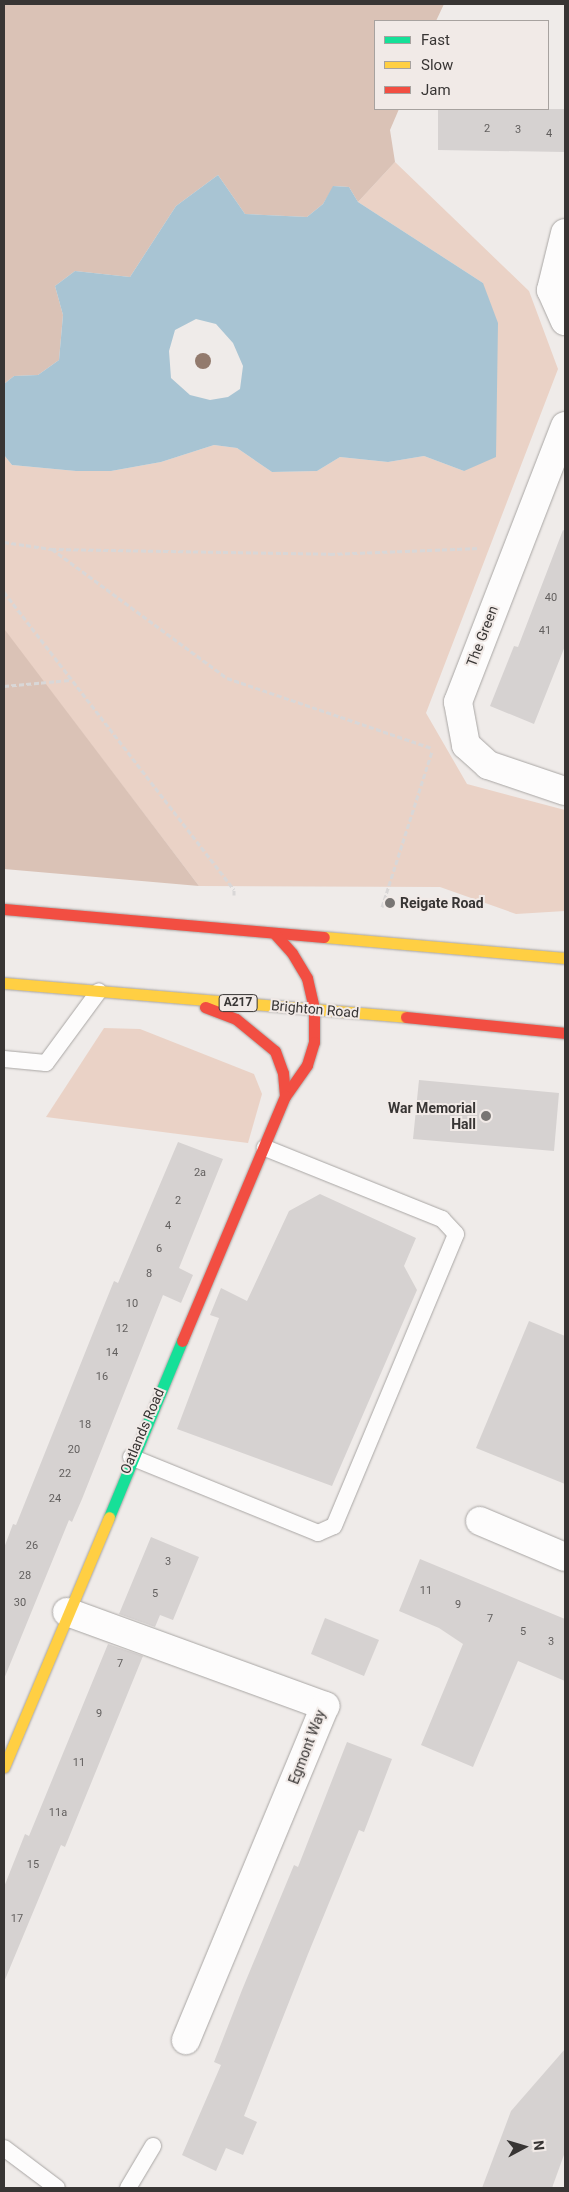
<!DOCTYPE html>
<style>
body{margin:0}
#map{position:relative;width:569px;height:2192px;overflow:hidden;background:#efebe9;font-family:Roboto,sans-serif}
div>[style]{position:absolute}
.green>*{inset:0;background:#ead2c6}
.forest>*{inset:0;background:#dac2b6}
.water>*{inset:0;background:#a8c4d3}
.building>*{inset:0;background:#d6d2d1}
.path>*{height:3px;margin-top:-1.5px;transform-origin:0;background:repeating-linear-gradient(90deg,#d9d7d7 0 5px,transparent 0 7.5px)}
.roads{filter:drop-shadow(0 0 1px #a9a6a4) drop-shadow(0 0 1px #a9a6a4)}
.lane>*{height:16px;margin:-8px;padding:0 8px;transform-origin:8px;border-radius:8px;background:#fdfcfc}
.street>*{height:28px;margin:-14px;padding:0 14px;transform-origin:14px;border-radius:14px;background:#fdfcfc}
.fast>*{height:11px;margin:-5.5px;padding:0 5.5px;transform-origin:5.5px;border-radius:5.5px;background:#16e098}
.slow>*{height:11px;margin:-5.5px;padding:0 5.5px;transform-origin:5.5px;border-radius:5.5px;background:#ffcf43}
.jam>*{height:11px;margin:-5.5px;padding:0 5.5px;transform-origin:5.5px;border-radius:5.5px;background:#f24e42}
.trees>*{width:16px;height:16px;margin:-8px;border-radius:50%;background:#927a6d}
.dots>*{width:14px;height:14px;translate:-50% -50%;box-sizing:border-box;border:2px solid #f1eae7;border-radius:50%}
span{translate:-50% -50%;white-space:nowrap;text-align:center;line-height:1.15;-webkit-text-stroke:4px #f1eae7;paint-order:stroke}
.number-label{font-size:11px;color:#625f5e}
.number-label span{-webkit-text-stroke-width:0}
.shield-label span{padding:1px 4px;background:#f1eae7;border:1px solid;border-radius:4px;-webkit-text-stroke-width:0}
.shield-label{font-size:12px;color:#383534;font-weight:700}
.street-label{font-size:14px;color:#383534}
.poi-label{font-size:14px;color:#383534;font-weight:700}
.left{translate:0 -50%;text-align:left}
.right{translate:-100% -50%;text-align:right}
.frame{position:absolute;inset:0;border:5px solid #383534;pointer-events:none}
.legend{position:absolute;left:374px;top:20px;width:175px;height:90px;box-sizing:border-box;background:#f1eae7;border:1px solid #a7a29f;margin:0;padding:6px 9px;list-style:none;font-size:15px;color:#383534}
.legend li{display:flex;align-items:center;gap:10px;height:25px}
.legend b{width:25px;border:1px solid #a7a29f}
.north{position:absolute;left:499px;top:2122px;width:50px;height:50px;-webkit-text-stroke:4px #f1eae7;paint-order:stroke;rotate:84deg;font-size:14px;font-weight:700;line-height:20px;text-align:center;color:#383534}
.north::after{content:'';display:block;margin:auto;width:18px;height:22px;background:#383534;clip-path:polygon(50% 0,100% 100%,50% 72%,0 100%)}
</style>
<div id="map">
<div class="green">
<i style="clip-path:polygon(395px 162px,529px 291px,558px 369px,426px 713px,467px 784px,565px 810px,565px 911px,516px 914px,440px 887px,199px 886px,4px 630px,4px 455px,12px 465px,76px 471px,111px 471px,161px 462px,214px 445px,237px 448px,272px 472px,317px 471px,340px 457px,388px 462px,424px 456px,464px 471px,483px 283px,358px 202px)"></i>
<i style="clip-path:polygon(104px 1028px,140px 1029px,254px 1074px,262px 1094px,248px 1143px,46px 1117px)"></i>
</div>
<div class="forest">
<i style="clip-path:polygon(4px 4px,444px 4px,436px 21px,375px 21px,375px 109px,399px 109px,390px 130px,395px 162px,358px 202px,349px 187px,334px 186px,323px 204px,307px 217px,245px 214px,218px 175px,176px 206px,130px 277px,75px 271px,55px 286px,63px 315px,59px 360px,38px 375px,14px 376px,4px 384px)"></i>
<i style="clip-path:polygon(4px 630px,5px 630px,199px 886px,4px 869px)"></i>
</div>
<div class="water">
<i style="clip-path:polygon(evenodd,218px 175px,245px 214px,307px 217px,323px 204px,333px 186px,349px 187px,358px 202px,483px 283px,498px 323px,496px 457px,464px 471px,424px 456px,388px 462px,340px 457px,317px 471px,272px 472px,237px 448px,214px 445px,161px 462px,111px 471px,76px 471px,12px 465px,4px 455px,4px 384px,14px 376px,38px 375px,59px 360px,63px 315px,55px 286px,75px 271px,130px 277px,176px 206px,218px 175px,196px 319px,216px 324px,233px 343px,243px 366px,240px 389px,228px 397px,210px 400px,190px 395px,171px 378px,169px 351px,175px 330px,196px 319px)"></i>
</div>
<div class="building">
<i style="clip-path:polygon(438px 109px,565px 109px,565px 152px,438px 150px)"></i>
<i style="clip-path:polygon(563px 530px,565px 531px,565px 646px,534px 724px,490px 706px,514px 646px,518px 647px)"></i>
<i style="clip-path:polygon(419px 1080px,559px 1093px,554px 1151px,413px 1139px)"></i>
<i style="clip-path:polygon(178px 1142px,223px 1159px,179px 1268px,193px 1275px,181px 1303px,163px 1295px,82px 1499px,72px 1522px,69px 1520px,4px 1679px,4px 1548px,13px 1524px,16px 1525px,103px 1308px,114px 1281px,118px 1283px)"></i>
<i style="clip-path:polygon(320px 1194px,416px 1238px,404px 1266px,417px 1290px,332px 1486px,177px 1429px,219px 1318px,210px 1315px,221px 1288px,247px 1301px,289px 1211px)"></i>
<i style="clip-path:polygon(529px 1321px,565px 1336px,565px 1484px,476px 1448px)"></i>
<i style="clip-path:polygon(151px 1537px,199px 1557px,173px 1620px,160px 1615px,155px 1627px,119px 1614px)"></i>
<i style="clip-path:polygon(420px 1559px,565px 1619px,565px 1681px,518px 1661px,473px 1767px,421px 1745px,463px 1644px,439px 1628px,399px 1611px)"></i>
<i style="clip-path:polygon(325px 1618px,379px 1640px,364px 1676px,311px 1654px)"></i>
<i style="clip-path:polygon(108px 1644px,143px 1656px,65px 1847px,61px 1845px,4px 1982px,4px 1887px,25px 1834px,29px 1836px)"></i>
<i style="clip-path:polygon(347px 1742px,392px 1759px,364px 1832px,359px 1830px,308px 1954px,244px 2116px,257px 2122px,243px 2155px,226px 2148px,216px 2171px,182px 2155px,221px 2065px,214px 2062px,242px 1990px,294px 1865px,298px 1867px)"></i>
<i style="clip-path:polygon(565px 2049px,565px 2152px,552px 2188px,482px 2188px,511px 2111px)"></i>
</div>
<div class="path">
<i style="left:4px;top:542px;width:48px;rotate:8.5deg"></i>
<i style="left:51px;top:549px;width:279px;rotate:1deg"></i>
<i style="left:330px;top:554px;width:150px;rotate:-2.3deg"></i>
<i style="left:52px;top:549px;width:217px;rotate:36.4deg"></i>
<i style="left:227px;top:678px;width:217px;rotate:18.9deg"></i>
<i style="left:4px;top:592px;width:376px;rotate:52.3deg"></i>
<i style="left:234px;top:890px;width:5px;rotate:90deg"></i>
<i style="left:4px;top:686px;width:66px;rotate:-5.2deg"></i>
<i style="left:382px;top:907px;width:164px;rotate:-72.2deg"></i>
</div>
<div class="roads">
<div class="lane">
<i style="left:4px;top:1059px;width:42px;rotate:5.4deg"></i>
<i style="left:46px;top:1063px;width:89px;rotate:-53.6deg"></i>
<i style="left:131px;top:1457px;width:202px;rotate:22.1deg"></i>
<i style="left:318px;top:1533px;width:17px;rotate:-24deg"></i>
<i style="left:334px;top:1526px;width:316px;rotate:-67.3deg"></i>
<i style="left:456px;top:1234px;width:21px;rotate:-133deg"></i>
<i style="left:442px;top:1219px;width:191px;rotate:-158.1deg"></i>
<i style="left:4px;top:2148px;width:66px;rotate:37deg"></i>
<i style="left:128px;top:2188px;width:49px;rotate:-59.2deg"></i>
</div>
<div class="street">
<i style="left:565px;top:233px;width:59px;rotate:103.8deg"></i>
<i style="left:551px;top:290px;width:34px;rotate:66deg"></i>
<i style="left:565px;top:426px;width:296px;rotate:111.2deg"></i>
<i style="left:458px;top:702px;width:44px;rotate:79.5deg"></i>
<i style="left:466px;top:745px;width:30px;rotate:42deg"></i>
<i style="left:488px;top:765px;width:81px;rotate:18.7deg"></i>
<i style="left:480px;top:1521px;width:92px;rotate:23deg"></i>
<i style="left:67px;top:1612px;width:275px;rotate:20deg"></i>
<i style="left:325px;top:1706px;width:362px;rotate:112.6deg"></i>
</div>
<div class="fast">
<i style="left:109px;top:1517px;width:191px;rotate:-67.5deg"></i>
</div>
<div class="slow">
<i style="left:324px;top:937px;width:242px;rotate:5deg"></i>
<i style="left:4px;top:983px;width:403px;rotate:4.8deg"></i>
<i style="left:4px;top:1767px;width:271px;rotate:-67.2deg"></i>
</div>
<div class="jam">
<i style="left:4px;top:909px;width:321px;rotate:5deg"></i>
<i style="left:275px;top:934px;width:25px;rotate:48deg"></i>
<i style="left:292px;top:953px;width:29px;rotate:59deg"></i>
<i style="left:307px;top:978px;width:31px;rotate:77deg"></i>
<i style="left:314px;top:1008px;width:34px;rotate:90deg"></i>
<i style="left:314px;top:1042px;width:24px;rotate:107deg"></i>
<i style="left:307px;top:1065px;width:38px;rotate:125deg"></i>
<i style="left:205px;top:1007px;width:33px;rotate:21deg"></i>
<i style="left:236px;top:1019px;width:50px;rotate:39.4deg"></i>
<i style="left:275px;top:1051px;width:23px;rotate:70deg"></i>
<i style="left:283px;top:1073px;width:23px;rotate:85deg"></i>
<i style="left:406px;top:1017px;width:160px;rotate:5.7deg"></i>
<i style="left:182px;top:1341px;width:266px;rotate:-67.2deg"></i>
</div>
</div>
<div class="trees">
<i style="left:203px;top:361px"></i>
</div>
<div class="dots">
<i style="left:390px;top:903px;background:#787573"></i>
<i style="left:486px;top:1116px;background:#787573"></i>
</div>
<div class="number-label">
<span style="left:487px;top:129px">2</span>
<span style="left:518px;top:130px">3</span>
<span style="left:549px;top:134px">4</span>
<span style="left:551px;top:598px">40</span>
<span style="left:545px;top:631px">41</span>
<span style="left:200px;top:1173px">2a</span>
<span style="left:178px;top:1201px">2</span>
<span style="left:168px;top:1226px">4</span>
<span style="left:159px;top:1249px">6</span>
<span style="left:149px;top:1274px">8</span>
<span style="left:132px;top:1304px">10</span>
<span style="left:122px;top:1329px">12</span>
<span style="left:112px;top:1353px">14</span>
<span style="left:102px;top:1377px">16</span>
<span style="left:85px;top:1425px">18</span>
<span style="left:74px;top:1450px">20</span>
<span style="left:65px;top:1474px">22</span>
<span style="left:55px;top:1499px">24</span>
<span style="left:32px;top:1546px">26</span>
<span style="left:168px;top:1562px">3</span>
<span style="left:25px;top:1576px">28</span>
<span style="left:426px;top:1591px">11</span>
<span style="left:155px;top:1594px">5</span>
<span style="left:20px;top:1603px">30</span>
<span style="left:458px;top:1605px">9</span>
<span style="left:490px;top:1619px">7</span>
<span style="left:523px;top:1632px">5</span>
<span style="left:551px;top:1642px">3</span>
<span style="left:120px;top:1664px">7</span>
<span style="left:99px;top:1714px">9</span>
<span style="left:79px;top:1763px">11</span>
<span style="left:58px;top:1813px">11a</span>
<span style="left:33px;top:1865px">15</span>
<span style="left:17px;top:1919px">17</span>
</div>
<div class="shield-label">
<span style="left:238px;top:1003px">A217</span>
</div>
<div class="street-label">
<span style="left:482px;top:636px;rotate:-69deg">The Green</span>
<span style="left:315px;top:1009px;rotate:5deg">Brighton Road</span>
<span style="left:142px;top:1431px;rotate:-67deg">Oatlands Road</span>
<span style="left:307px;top:1747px;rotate:-69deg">Egmont Way</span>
</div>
<div class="poi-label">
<span class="left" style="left:400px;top:903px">Reigate Road</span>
<span class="right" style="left:476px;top:1116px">War Memorial<br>Hall</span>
</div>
<div class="frame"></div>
<ul class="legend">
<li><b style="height:6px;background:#16e098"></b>Fast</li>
<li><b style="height:6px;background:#ffcf43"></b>Slow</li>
<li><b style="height:6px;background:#f24e42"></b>Jam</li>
</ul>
<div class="north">N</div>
</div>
